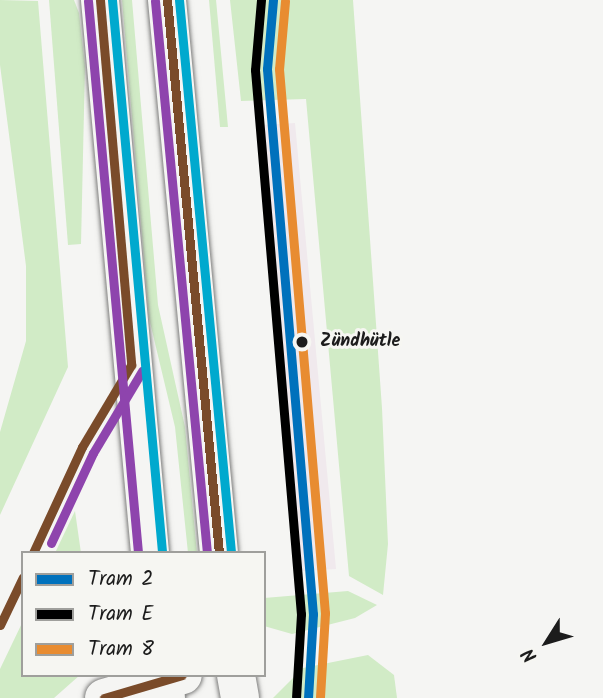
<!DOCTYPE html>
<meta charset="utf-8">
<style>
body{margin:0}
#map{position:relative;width:603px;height:698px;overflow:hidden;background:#f5f5f3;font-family:Kalam,sans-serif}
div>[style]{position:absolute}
.built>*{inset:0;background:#f0e9ed}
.green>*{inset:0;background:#d1ebc6}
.roads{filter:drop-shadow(0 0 2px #7e7e7d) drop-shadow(0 0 2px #7e7e7d)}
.minor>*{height:38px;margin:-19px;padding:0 19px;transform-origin:19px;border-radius:19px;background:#f5f5f3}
.major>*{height:38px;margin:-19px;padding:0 19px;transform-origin:19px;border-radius:19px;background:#f5f5f3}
.bus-1>*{height:9px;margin:-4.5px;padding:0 4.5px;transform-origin:4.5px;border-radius:4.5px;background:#7a4b2a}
.bus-2>*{height:9px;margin:-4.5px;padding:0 4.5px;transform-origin:4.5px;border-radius:4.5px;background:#8e44ad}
.bus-3>*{height:9px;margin:-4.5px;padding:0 4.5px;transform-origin:4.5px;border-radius:4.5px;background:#00a9ce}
.tram-1>*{height:9px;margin:-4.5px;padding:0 4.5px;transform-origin:4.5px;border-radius:4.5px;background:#0071bc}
.tram-2>*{height:9px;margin:-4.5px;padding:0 4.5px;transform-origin:4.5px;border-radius:4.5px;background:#000}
.tram-3>*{height:9px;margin:-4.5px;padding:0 4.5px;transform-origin:4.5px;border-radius:4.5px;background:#e88c31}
.dots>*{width:19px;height:19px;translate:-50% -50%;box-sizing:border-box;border:4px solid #f6f6f2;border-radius:50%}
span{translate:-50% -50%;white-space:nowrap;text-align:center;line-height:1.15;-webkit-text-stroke:6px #f6f6f2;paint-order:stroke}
.stop-label{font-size:18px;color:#1c1c1c;font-weight:700}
.left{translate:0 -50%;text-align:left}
.legend{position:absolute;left:21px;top:551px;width:245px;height:126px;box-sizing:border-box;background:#f6f6f2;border:2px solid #9f9f9c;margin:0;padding:9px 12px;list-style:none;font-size:21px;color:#1c1c1c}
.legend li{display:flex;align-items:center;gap:14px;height:35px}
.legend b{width:35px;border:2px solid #9f9f9c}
.north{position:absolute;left:512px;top:607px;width:70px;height:70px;-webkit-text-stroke:5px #f6f6f2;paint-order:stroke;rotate:233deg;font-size:19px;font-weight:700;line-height:28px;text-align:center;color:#1c1c1c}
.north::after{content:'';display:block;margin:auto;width:24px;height:32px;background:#1c1c1c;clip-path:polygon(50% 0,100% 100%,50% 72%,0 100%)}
</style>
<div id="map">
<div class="built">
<i style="clip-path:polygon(295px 123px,336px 569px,302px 571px,263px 125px)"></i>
</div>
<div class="green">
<i style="clip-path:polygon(0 0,38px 1px,68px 367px,0 515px,0 432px,26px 341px,26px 266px,0 65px)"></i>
<i style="clip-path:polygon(49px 0,74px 0,79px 13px,85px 66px,81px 244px,68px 245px)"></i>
<i style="clip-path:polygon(122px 0,132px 0,158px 305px,185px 427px,197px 553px,188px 553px,175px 427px,149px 318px)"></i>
<i style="clip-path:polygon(209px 0,216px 0,228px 127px,220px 127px)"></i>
<i style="clip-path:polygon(230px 0,353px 0,382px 408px,388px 544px,383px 595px,349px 576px,306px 99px,241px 101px)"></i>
<i style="clip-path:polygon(75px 511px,81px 553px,55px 553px)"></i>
<i style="clip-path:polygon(348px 591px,377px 605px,355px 618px,292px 634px,264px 626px,264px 598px)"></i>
<i style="clip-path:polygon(23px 621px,23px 675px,80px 675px,54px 698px,0 698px,0 669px)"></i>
<i style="clip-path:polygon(368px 655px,394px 675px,397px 698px,273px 698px,303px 668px)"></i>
</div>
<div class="roads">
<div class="minor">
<i style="left:104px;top:698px;width:82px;rotate:-16.2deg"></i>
</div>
<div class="major">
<i style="left:100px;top:0;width:555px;rotate:84.83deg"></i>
<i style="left:167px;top:0;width:555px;rotate:84.63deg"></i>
<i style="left:162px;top:675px;width:23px;rotate:80deg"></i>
<i style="left:236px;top:675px;width:23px;rotate:80deg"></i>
</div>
</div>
<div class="bus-1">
<i style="left:100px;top:0;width:366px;rotate:85.1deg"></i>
<i style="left:167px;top:0;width:555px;rotate:84.63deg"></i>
<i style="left:33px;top:553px;width:117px;rotate:-65.2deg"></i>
<i style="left:82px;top:447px;width:96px;rotate:-59.1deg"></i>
<i style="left:0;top:625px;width:53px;rotate:-64.4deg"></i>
<i style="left:104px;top:698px;width:81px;rotate:-16.4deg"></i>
</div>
<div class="bus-2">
<i style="left:88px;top:1px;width:554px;rotate:84.82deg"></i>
<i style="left:155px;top:1px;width:554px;rotate:84.62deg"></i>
<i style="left:51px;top:543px;width:99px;rotate:-65deg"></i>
<i style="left:93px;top:453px;width:96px;rotate:-59.1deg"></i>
</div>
<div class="bus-3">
<i style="left:112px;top:0;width:554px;rotate:84.82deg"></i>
<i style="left:179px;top:0;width:554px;rotate:84.62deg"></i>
</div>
<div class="tram-1">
<i style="left:273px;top:0;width:69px;rotate:95deg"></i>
<i style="left:267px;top:69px;width:547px;rotate:85.18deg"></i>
<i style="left:313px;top:614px;width:84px;rotate:93.4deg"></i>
</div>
<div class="tram-2">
<i style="left:261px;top:0;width:70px;rotate:94.9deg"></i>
<i style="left:255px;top:70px;width:546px;rotate:85.17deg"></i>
<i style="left:301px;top:614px;width:83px;rotate:93.4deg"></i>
</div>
<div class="tram-3">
<i style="left:285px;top:1px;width:68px;rotate:95deg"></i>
<i style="left:279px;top:69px;width:546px;rotate:85.17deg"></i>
<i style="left:325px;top:613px;width:85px;rotate:93.4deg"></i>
</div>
<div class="dots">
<i style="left:302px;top:342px;background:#1c1c1c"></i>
</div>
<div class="stop-label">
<span class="left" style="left:320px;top:342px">Zündhütle</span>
</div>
<ul class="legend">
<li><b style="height:9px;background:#0071bc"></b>Tram 2</li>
<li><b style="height:9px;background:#000"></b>Tram E</li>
<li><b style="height:9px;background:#e88c31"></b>Tram 8</li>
</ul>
<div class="north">N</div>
</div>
